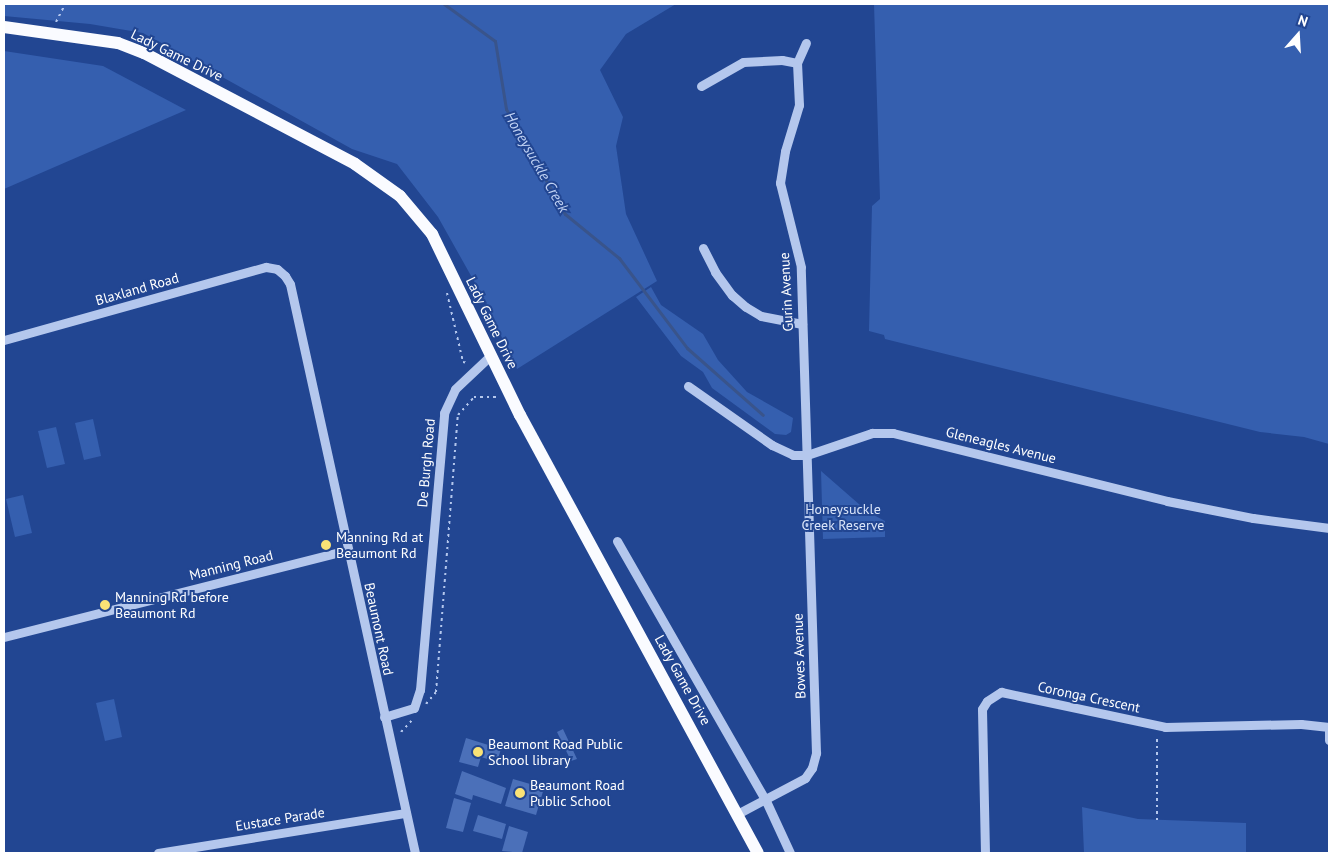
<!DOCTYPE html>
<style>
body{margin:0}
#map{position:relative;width:1333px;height:857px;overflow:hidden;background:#224692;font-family:"PT Sans",sans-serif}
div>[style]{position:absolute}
.green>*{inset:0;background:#355faf}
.stream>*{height:3px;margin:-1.5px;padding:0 1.5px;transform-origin:1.5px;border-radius:1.5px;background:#39548b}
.building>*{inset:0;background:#4b70b9}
.path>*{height:2px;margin-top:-1px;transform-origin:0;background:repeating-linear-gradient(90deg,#b4c7ed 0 2.5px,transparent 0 6.5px)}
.minor>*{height:9px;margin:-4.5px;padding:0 4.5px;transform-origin:4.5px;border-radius:4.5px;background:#b4c7ed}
.major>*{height:12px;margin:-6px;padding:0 6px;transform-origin:6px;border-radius:6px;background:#fafbff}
.dots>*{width:14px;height:14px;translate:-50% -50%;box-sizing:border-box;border:2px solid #224692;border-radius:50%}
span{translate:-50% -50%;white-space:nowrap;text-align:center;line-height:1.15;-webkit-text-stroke:4px #224692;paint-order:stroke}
.street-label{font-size:14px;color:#fff}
.park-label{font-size:14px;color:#d9e4f9}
.poi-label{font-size:14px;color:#fff}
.left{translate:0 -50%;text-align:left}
.water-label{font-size:15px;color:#c0d2f4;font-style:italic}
.frame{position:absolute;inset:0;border:5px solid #fff;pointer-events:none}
.north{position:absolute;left:1273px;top:10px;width:50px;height:50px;-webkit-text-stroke:4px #224692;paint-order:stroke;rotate:19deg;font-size:14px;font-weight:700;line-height:20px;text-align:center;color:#fff}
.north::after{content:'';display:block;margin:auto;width:18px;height:22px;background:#fff;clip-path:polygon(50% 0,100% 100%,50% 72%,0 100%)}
</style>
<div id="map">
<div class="green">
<i style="clip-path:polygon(4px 4px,676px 4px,626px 34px,600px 70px,623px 117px,616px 146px,626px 214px,657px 281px,517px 369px,479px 290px,438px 217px,397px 164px,352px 149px,143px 33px,90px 24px,4px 16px)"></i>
<i style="clip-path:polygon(874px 4px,1329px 4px,1329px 444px,1304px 437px,1260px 432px,885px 339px,884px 335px,869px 331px,872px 206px,880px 199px)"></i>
<i style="clip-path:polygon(4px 51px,103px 66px,186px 110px,4px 189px)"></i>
<i style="clip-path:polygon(651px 287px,661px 305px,703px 334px,718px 360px,747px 392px,793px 418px,791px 432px,786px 435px,775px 434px,712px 388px,703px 372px,681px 356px,636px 297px)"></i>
<i style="clip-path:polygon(93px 419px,101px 456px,84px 460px,75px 423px)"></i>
<i style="clip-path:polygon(56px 427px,65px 464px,47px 468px,38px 431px)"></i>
<i style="clip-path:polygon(821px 471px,868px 512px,885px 521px,885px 537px,823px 539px)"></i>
<i style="clip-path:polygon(23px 495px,32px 533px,15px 537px,6px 499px)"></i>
<i style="clip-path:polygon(114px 699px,122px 737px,105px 741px,96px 703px)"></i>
<i style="clip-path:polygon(1082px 807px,1138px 819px,1246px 823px,1246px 853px,1084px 853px)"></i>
</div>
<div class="stream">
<i style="left:444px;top:4px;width:63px;rotate:36deg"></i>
<i style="left:495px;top:41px;width:69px;rotate:80.8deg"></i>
<i style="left:506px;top:109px;width:120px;rotate:60.7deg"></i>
<i style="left:565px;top:214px;width:70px;rotate:39.2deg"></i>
<i style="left:619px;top:258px;width:113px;rotate:52.9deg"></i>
<i style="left:687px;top:348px;width:101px;rotate:41.4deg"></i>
</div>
<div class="building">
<i style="clip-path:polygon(563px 729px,577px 759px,571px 761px,557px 732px)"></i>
<i style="clip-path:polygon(466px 738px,501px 749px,497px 762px,481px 757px,478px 767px,459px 762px)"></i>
<i style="clip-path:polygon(462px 771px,506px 788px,501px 804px,473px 795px,472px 800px,455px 794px)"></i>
<i style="clip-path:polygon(513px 779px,544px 788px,536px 815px,505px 806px)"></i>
<i style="clip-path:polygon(454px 798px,471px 803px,463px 832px,446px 828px)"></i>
<i style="clip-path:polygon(478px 815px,506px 824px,502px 839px,473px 831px)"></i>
<i style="clip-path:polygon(509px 826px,528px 832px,522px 853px,502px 851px)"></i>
</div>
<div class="path">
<i style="left:56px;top:22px;width:20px;rotate:-63deg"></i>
<i style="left:447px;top:293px;width:71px;rotate:76.9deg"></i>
<i style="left:463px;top:362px;width:5px;rotate:11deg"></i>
<i style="left:426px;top:704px;width:16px;rotate:-50deg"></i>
<i style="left:436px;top:692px;width:278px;rotate:-85.5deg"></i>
<i style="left:458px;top:415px;width:24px;rotate:-48deg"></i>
<i style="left:474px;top:397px;width:24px"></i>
<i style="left:401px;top:732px;width:18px;rotate:-47deg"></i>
<i style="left:1157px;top:820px;width:85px;rotate:-90deg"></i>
</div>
<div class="minor">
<i style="left:701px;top:86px;width:48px;rotate:-29.7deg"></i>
<i style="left:743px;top:62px;width:39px;rotate:-3deg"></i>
<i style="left:782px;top:60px;width:15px;rotate:11deg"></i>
<i style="left:703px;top:248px;width:27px;rotate:63deg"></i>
<i style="left:715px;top:272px;width:29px;rotate:54deg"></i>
<i style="left:732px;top:295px;width:18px;rotate:41deg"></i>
<i style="left:746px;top:307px;width:17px;rotate:31deg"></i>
<i style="left:761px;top:316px;width:42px;rotate:11deg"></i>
<i style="left:4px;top:340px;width:272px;rotate:-15.6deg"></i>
<i style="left:266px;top:267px;width:11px;rotate:10deg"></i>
<i style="left:277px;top:269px;width:11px;rotate:41deg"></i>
<i style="left:285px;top:276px;width:9px;rotate:58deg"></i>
<i style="left:290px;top:284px;width:583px;rotate:77.61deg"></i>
<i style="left:688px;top:386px;width:103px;rotate:35.1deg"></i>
<i style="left:772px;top:445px;width:23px;rotate:25deg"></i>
<i style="left:793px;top:455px;width:14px"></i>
<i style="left:807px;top:455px;width:69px;rotate:-18.7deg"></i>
<i style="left:872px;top:433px;width:21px"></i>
<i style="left:893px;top:433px;width:282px;rotate:13.9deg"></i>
<i style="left:1167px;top:501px;width:88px;rotate:11.2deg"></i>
<i style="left:1253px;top:518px;width:77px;rotate:7.5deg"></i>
<i style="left:617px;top:541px;width:300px;rotate:60.2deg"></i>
<i style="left:766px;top:801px;width:57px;rotate:65.2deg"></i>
<i style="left:4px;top:637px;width:355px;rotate:-14.2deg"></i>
<i style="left:384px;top:717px;width:31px;rotate:-17deg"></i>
<i style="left:414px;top:708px;width:19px;rotate:-72deg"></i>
<i style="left:420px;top:690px;width:278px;rotate:-85deg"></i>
<i style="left:444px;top:413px;width:26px;rotate:-65deg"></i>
<i style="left:455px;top:389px;width:50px;rotate:-43.4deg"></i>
<i style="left:739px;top:813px;width:75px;rotate:-27.9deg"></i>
<i style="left:805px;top:778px;width:12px;rotate:-55deg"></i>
<i style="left:812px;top:768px;width:16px;rotate:-75deg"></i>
<i style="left:816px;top:753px;width:486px;rotate:-91.8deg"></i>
<i style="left:801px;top:267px;width:87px;rotate:-104deg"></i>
<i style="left:780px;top:183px;width:32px;rotate:-81deg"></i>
<i style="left:785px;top:151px;width:48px;rotate:-73.1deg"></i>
<i style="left:799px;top:105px;width:42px;rotate:-92.7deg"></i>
<i style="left:797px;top:63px;width:22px;rotate:-66deg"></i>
<i style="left:158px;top:853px;width:251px;rotate:-9.2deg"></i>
<i style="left:985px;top:853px;width:144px;rotate:-91.2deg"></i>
<i style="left:982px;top:709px;width:9px;rotate:-58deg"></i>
<i style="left:987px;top:701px;width:17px;rotate:-33deg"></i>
<i style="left:1001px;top:692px;width:168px;rotate:12deg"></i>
<i style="left:1165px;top:727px;width:136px;rotate:-1.3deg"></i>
<i style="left:1301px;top:724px;width:28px;rotate:6deg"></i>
<i style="left:1329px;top:727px;width:13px;rotate:90deg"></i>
</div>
<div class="major">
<i style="left:4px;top:27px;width:115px;rotate:8deg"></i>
<i style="left:118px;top:43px;width:28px;rotate:21deg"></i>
<i style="left:144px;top:53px;width:238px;rotate:27.7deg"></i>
<i style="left:355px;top:164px;width:55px;rotate:35.4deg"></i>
<i style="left:400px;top:196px;width:50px;rotate:49.9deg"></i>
<i style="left:432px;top:234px;width:201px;rotate:64.1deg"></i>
<i style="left:520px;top:415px;width:498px;rotate:61.5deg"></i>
</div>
<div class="dots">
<i style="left:326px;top:545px;background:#f9e276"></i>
<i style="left:105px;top:605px;background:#f9e276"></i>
<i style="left:478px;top:752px;background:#f9e276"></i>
<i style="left:520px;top:793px;background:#f9e276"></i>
</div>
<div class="street-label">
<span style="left:177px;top:55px;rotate:26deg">Lady Game Drive</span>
<span style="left:137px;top:289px;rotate:-16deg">Blaxland Road</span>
<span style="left:786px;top:292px;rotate:-93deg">Gurin Avenue</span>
<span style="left:492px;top:323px;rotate:64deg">Lady Game Drive</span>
<span style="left:1001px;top:445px;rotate:14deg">Gleneagles Avenue</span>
<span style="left:426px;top:463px;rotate:-85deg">De Burgh Road</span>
<span style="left:231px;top:565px;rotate:-14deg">Manning Road</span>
<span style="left:379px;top:629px;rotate:78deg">Beaumont Road</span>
<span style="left:799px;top:656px;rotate:-92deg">Bowes Avenue</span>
<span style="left:683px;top:680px;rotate:61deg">Lady Game Drive</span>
<span style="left:1089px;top:697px;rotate:12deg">Coronga Crescent</span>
<span style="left:280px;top:819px;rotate:-9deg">Eustace Parade</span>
</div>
<div class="park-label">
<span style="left:843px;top:517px">Honeysuckle<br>Creek Reserve</span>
</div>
<div class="poi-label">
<span class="left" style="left:336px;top:545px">Manning Rd at<br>Beaumont Rd</span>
<span class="left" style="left:115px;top:605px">Manning Rd before<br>Beaumont Rd</span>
<span class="left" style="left:488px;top:752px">Beaumont Road Public<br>School library</span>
<span class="left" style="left:530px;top:793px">Beaumont Road<br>Public School</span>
</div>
<div class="water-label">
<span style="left:537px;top:162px;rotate:60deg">Honeysuckle Creek</span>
</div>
<div class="frame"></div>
<div class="north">N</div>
</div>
